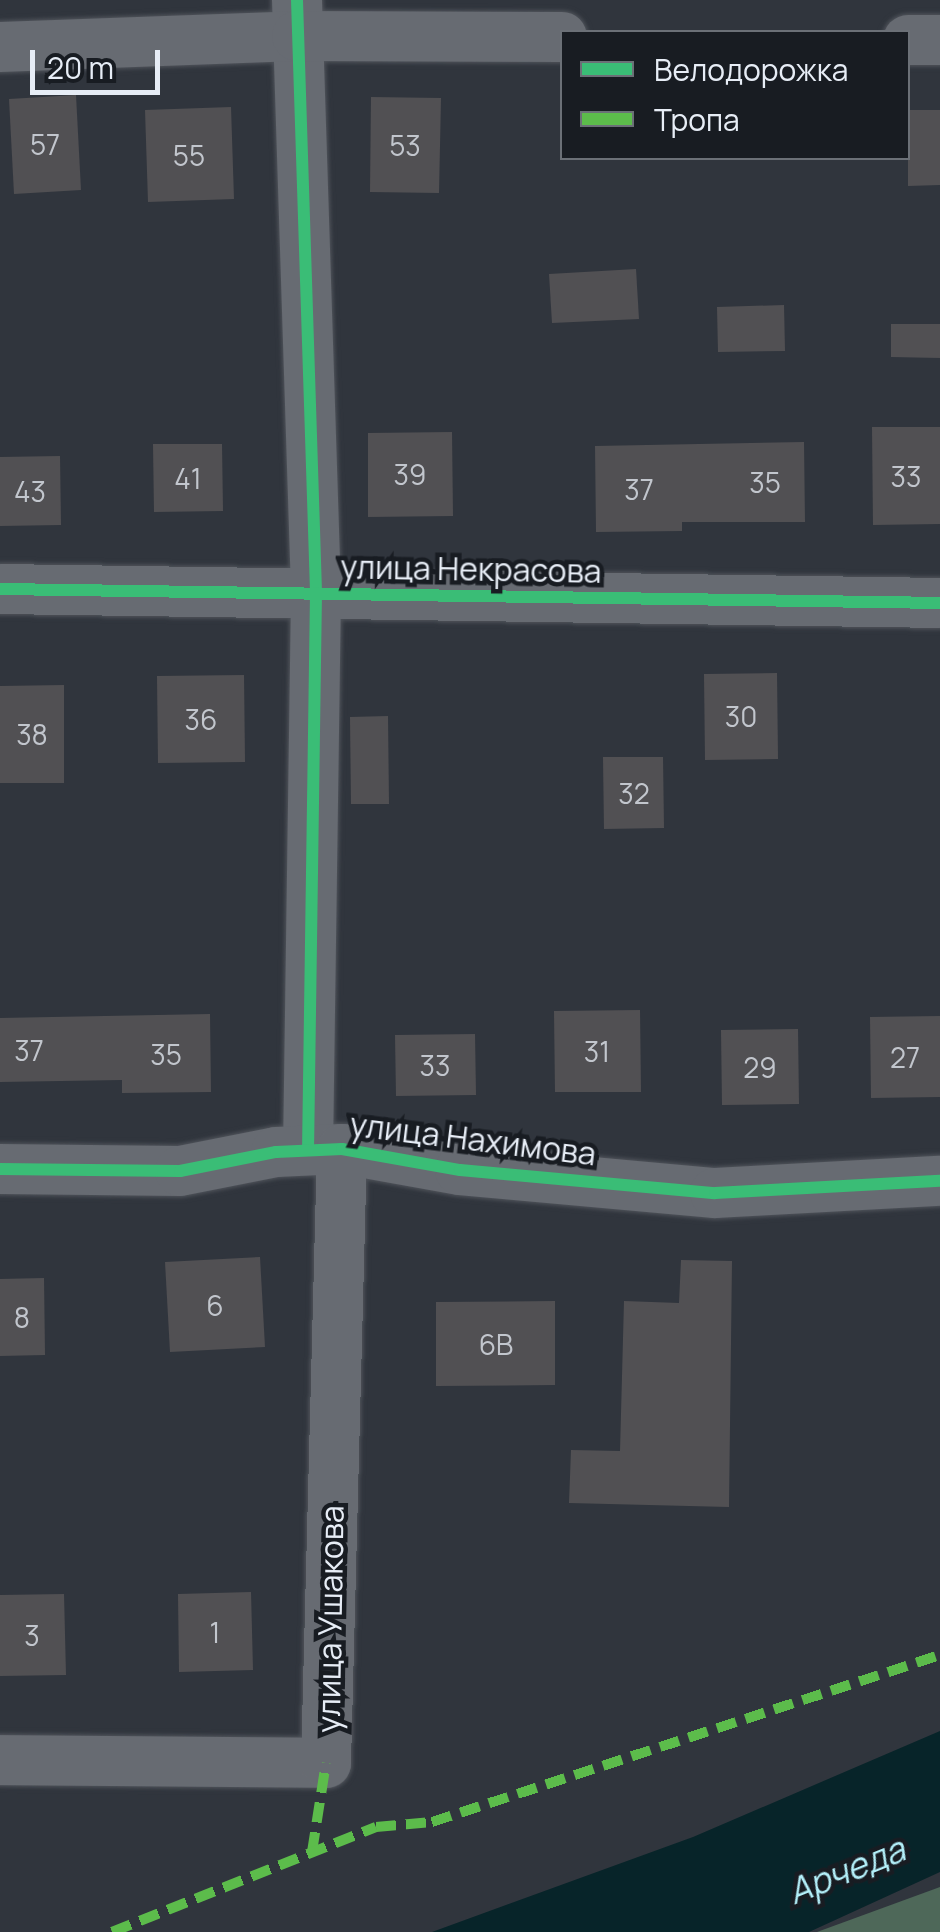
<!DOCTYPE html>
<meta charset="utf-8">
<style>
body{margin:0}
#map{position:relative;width:940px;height:1932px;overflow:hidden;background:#30353d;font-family:Manrope,sans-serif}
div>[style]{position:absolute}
.forest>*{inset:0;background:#4e6859}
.water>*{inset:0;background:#072429}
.building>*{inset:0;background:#515053}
.roads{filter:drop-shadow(0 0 2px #4f535a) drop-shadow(0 0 2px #4f535a)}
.minor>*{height:50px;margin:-25px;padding:0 25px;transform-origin:25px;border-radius:25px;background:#676b72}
.quiet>*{height:10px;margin-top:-5px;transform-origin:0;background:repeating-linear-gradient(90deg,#5cbc4b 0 20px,transparent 0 30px)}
.cycleway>*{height:12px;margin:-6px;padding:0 6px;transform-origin:6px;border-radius:6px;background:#3abd76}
span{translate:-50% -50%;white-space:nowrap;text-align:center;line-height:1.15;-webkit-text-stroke:9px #181c22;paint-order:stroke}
.number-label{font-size:28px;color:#c2c6cd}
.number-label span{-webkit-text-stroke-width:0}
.street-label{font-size:32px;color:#e7edf6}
.water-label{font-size:35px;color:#b4f0fa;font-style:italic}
.legend{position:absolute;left:560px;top:30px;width:350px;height:130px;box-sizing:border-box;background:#181c22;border:2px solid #6b7077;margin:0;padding:12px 18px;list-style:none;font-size:30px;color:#e7edf6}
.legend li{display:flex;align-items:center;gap:20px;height:50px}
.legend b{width:50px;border:2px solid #6b7077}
.scale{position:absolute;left:30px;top:50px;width:130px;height:45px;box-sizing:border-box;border:5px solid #e7edf6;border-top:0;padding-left:12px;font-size:30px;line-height:35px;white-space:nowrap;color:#e7edf6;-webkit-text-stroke:8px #181c22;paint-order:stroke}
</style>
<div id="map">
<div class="forest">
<i style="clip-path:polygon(940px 1887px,940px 1932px,817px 1932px)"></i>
</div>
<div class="water">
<i style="clip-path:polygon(940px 1731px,940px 1872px,809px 1932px,432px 1932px,693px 1837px)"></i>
</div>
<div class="building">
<i style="clip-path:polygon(76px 95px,81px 190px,14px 194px,9px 99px)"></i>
<i style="clip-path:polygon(371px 97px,441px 98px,439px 193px,370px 192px)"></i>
<i style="clip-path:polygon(231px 107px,234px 199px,148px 202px,145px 110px)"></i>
<i style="clip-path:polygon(908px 110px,940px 110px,940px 185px,908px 186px)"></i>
<i style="clip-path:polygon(636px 269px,639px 319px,552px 323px,549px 274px)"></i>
<i style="clip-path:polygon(784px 305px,785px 351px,718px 352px,717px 307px)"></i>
<i style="clip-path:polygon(891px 324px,940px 324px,940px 358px,891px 357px)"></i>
<i style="clip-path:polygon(872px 427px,940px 427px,940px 524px,873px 525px)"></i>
<i style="clip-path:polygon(452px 432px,453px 516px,368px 517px,368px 433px)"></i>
<i style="clip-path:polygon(804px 442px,805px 522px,682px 522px,682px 531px,596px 532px,595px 446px)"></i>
<i style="clip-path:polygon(153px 444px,222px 444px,223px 511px,154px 512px)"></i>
<i style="clip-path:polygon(60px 456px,61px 525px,0 526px,0 457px)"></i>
<i style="clip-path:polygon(777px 673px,778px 759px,705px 760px,704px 674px)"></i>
<i style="clip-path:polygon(244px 675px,245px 762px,158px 763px,157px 676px)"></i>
<i style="clip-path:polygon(64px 685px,64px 783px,0 783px,0 686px)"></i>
<i style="clip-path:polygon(388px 716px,389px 804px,351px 804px,350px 717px)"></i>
<i style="clip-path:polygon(603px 757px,663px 757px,664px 828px,604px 829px)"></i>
<i style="clip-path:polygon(640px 1010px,641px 1092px,555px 1092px,554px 1011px)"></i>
<i style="clip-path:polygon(210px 1014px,211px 1092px,122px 1093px,122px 1080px,0 1082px,0 1018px)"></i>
<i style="clip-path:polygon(940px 1016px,940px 1097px,871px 1098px,870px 1017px)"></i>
<i style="clip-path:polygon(798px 1029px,799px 1104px,722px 1105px,721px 1030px)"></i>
<i style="clip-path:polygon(475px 1034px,476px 1095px,396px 1096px,395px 1035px)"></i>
<i style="clip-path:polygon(260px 1257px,265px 1347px,170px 1352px,165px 1262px)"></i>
<i style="clip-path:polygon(681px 1260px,732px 1261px,729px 1507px,569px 1503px,571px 1450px,620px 1451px,624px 1301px,679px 1303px)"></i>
<i style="clip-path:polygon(44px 1278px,45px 1355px,0 1356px,0 1279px)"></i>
<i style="clip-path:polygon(555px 1301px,555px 1385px,436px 1386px,436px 1302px)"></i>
<i style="clip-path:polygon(251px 1592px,253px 1670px,179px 1672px,178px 1594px)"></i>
<i style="clip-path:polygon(64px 1594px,66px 1675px,0 1676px,0 1595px)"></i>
</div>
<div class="roads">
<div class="minor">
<i style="left:297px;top:0;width:593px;rotate:88.16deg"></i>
<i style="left:316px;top:593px;width:557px;rotate:90.82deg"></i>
<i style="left:908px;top:40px;width:32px"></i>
<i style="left:0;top:47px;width:297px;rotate:-2.1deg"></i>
<i style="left:297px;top:36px;width:265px;rotate:0.2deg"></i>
<i style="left:0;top:589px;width:940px;rotate:0.85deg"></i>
<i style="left:0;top:1169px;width:180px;rotate:0.6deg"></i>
<i style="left:180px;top:1171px;width:98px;rotate:-11.2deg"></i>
<i style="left:276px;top:1152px;width:66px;rotate:-2.6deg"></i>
<i style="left:342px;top:1149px;width:120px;rotate:10.1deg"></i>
<i style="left:460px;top:1170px;width:256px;rotate:5.2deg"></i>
<i style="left:715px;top:1193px;width:225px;rotate:-3.1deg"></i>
<i style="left:0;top:1760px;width:326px;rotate:0.5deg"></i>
<i style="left:326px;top:1763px;width:614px;rotate:-88.51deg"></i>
</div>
</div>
<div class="quiet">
<i style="left:312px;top:1852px;width:90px;rotate:-81.1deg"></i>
<i style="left:112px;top:1932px;width:284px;rotate:-21.7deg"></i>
<i style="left:376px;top:1827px;width:56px;rotate:-5.1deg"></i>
<i style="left:432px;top:1822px;width:535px;rotate:-18.2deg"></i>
</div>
<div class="cycleway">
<i style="left:297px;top:0;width:593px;rotate:88.16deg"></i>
<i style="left:316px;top:593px;width:557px;rotate:90.82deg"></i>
<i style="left:0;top:589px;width:940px;rotate:0.85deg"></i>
<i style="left:0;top:1169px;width:180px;rotate:0.6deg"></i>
<i style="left:180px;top:1171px;width:98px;rotate:-11.2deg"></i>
<i style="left:276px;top:1152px;width:66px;rotate:-2.6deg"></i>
<i style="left:342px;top:1149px;width:120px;rotate:10.1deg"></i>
<i style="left:460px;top:1170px;width:256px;rotate:5.2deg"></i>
<i style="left:715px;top:1193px;width:225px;rotate:-3.1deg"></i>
</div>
<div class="number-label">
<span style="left:45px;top:144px">57</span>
<span style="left:405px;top:145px">53</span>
<span style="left:189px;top:155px">55</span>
<span style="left:410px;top:474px">39</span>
<span style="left:906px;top:476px">33</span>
<span style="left:188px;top:478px">41</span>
<span style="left:765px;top:482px">35</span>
<span style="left:639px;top:489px">37</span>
<span style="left:30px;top:491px">43</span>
<span style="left:741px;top:716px">30</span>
<span style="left:201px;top:719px">36</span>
<span style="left:32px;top:734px">38</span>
<span style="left:634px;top:793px">32</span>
<span style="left:29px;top:1050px">37</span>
<span style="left:597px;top:1051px">31</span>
<span style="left:166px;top:1054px">35</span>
<span style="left:905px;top:1057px">27</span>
<span style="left:435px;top:1065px">33</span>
<span style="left:760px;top:1067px">29</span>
<span style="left:215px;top:1305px">6</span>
<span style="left:22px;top:1317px">8</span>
<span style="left:496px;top:1344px">6В</span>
<span style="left:215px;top:1632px">1</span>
<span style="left:32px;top:1635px">3</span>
</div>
<div class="street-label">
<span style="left:471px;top:569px;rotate:1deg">улица Некрасова</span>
<span style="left:473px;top:1139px;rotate:7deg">улица Нахимова</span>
<span style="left:330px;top:1619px;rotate:-89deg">улица Ушакова</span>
</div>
<div class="water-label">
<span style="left:846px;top:1870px;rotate:-22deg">Арчеда</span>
</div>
<ul class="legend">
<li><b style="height:12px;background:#3abd76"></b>Велодорожка</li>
<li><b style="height:12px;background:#5cbc4b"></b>Тропа</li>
</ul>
<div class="scale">20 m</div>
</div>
